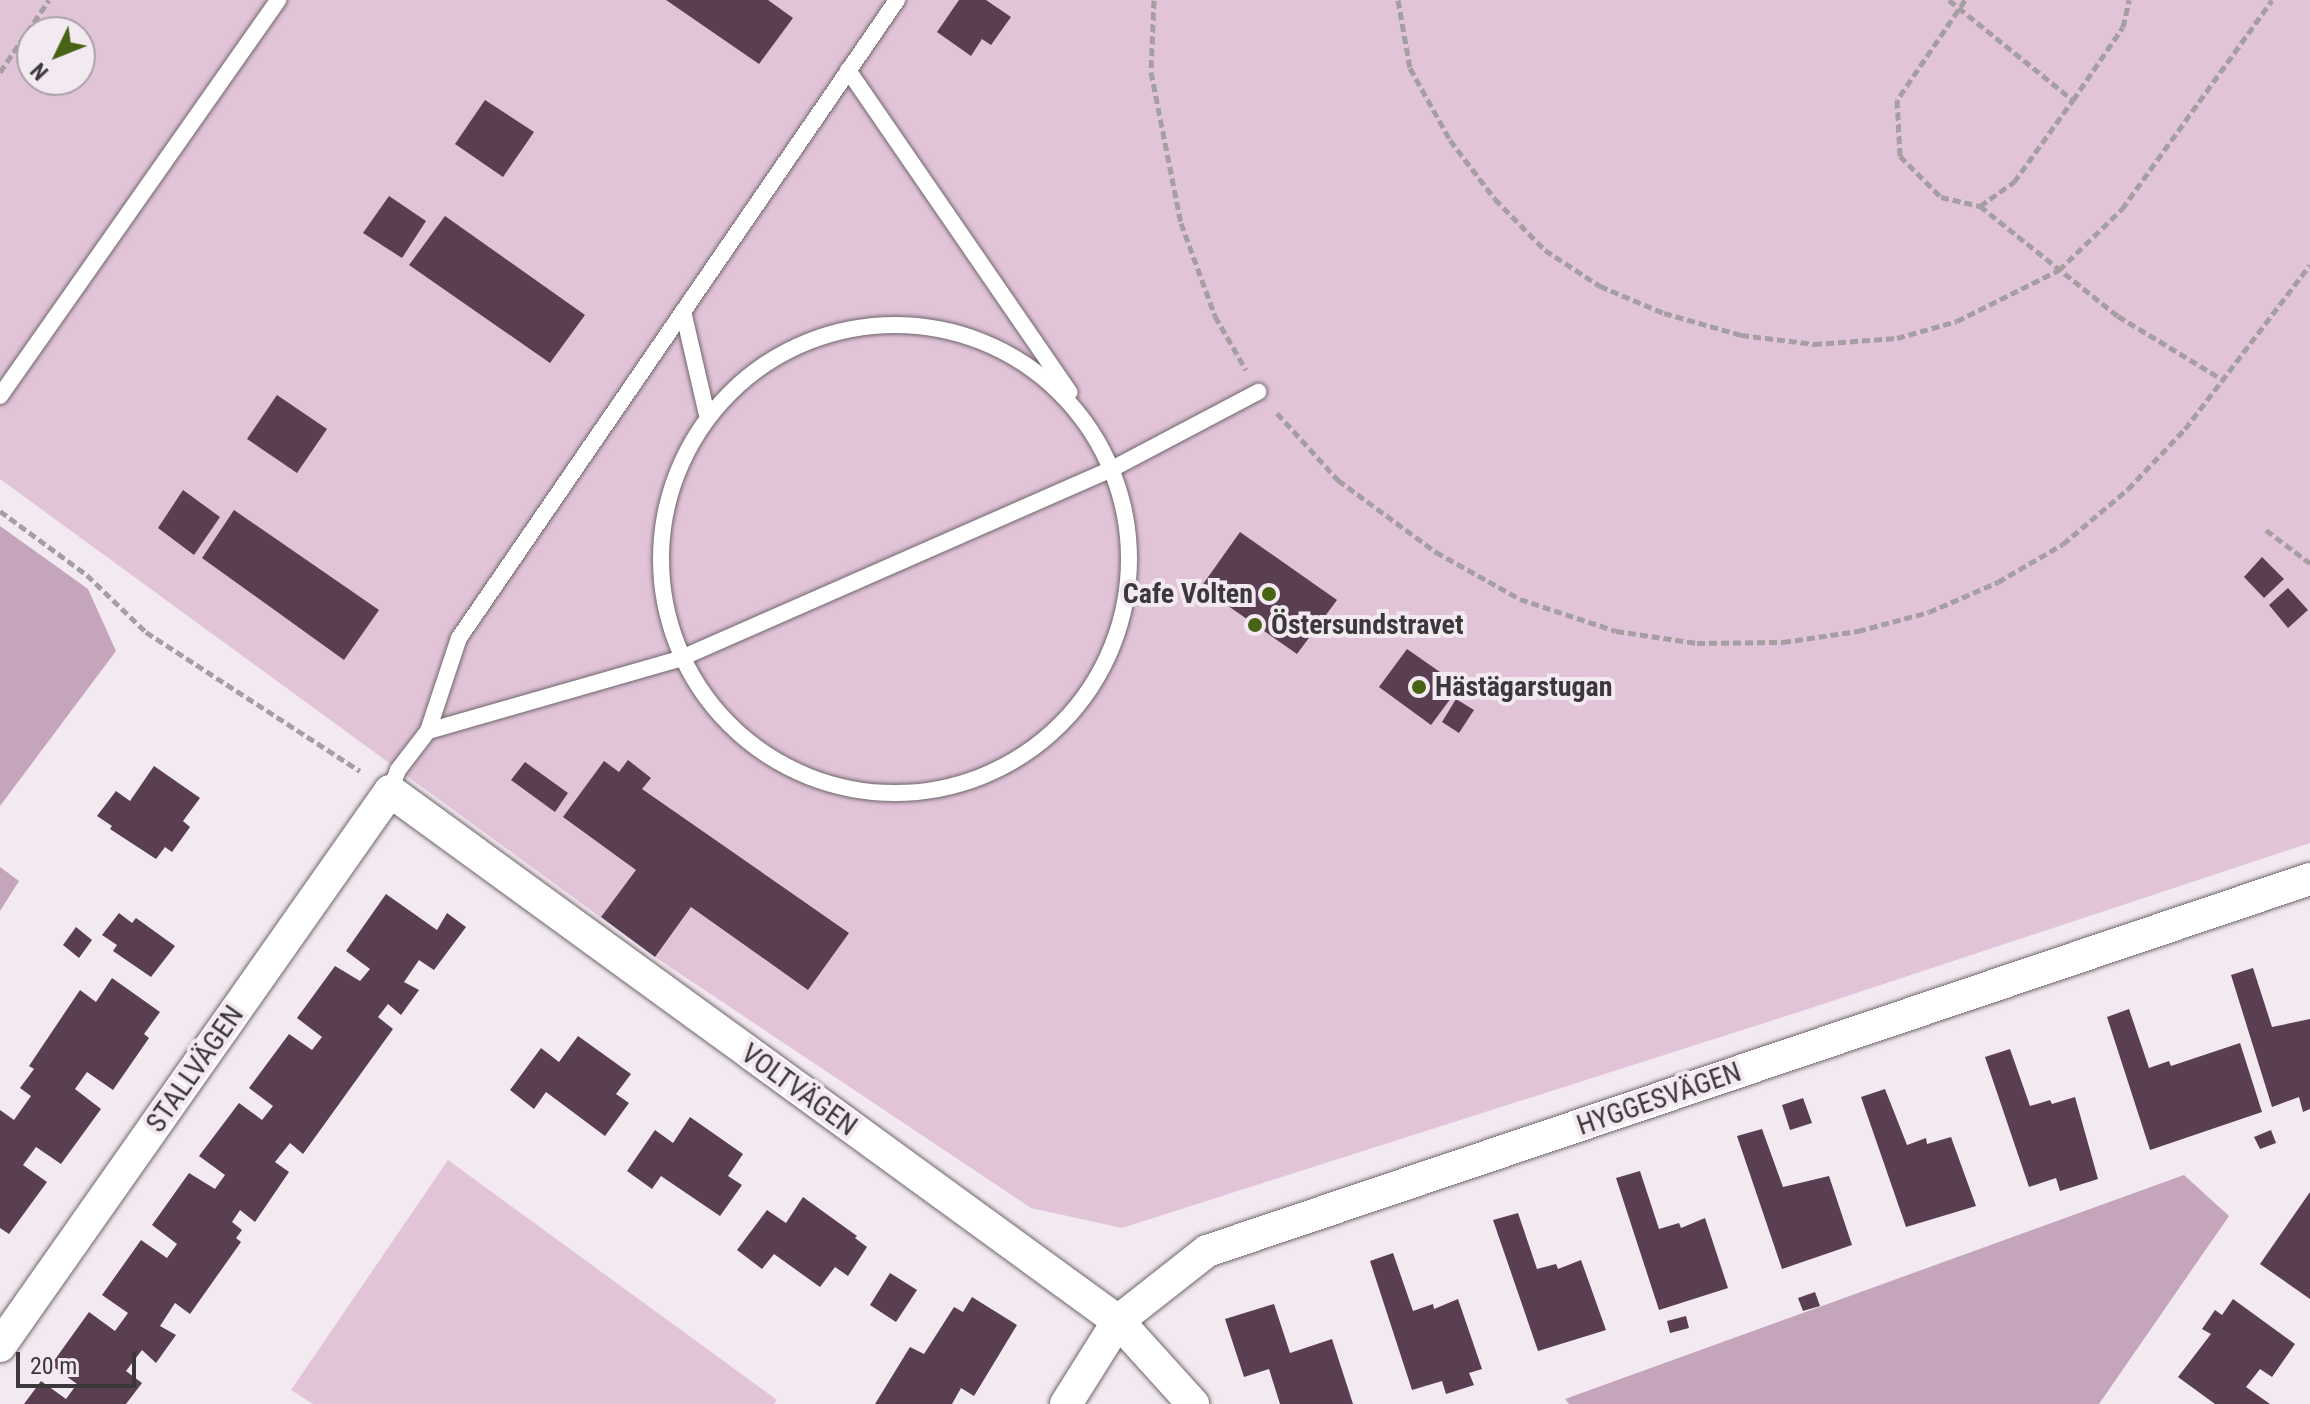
<!DOCTYPE html>
<meta charset="utf-8">
<style>
body{margin:0}
#map{position:relative;width:2310px;height:1404px;overflow:hidden;background:#f3e9f0;font-family:"Roboto Condensed",sans-serif}
div>[style]{position:absolute}
.green>*{inset:0;background:#e2c4d9}
.forest>*{inset:0;background:#c4a5bb}
.building>*{inset:0;background:#5a3f52}
.path>*{height:5px;margin-top:-2.5px;transform-origin:0;background:repeating-linear-gradient(90deg,#a59ea3 0 8px,transparent 0 12px)}
.roads{filter:drop-shadow(0 0 2px #6f666c) drop-shadow(0 0 2px #6f666c)}
.service>*{height:16px;margin:-8px;padding:0 8px;transform-origin:8px;border-radius:8px;background:#fff}
.service>.ring{margin:-8px;padding:0;box-sizing:content-box;background:none;border:16px solid #fff;border-radius:50%}
.minor>*{height:32px;margin:-16px;padding:0 16px;transform-origin:16px;border-radius:16px;background:#fff}
.dots>*{width:22px;height:22px;translate:-50% -50%;box-sizing:border-box;border:4px solid #f3e9f0;border-radius:50%}
span{translate:-50% -50%;white-space:nowrap;text-align:center;line-height:1.15;-webkit-text-stroke:8px #f3e9f0;paint-order:stroke}
.poi-label{font-size:28px;color:#3b373a;font-weight:700}
.right{translate:-100% -50%;text-align:right}
.left{translate:0 -50%;text-align:left}
.street-label{font-size:28px;color:#3b373a}
.north{position:absolute;left:16px;top:16px;width:80px;height:80px;box-sizing:border-box;background:#f3e9f0;border:2px solid #a9a2a7;border-radius:50%;rotate:227deg;font-size:22px;font-weight:700;line-height:32px;text-align:center;color:#3b373a}
.north::after{content:'';display:block;margin:auto;width:28px;height:36px;background:#486315;clip-path:polygon(50% 0,100% 100%,50% 72%,0 100%)}
.scale{position:absolute;left:16px;top:1352px;width:120px;height:36px;box-sizing:border-box;border:4px solid #3b373a;border-top:0;padding-left:10px;font-size:24px;line-height:28px;white-space:nowrap;color:#3b373a;-webkit-text-stroke:6px #f3e9f0;paint-order:stroke}
</style>
<div id="map">
<div class="green">
<i style="clip-path:polygon(evenodd,0 0,2310px 0,2310px 843px,1805px 1010px,1122px 1228px,1031px 1208px,655px 957px,0 479px,0 0,32px 32px,80px 32px,80px 80px,32px 80px,32px 32px)"></i>
<i style="clip-path:polygon(448px 1160px,777px 1400px,774px 1404px,313px 1404px,291px 1390px)"></i>
</div>
<div class="forest">
<i style="clip-path:polygon(0 526px,88px 589px,116px 651px,0 806px)"></i>
<i style="clip-path:polygon(0 867px,19px 881px,0 911px)"></i>
<i style="clip-path:polygon(2184px 1175px,2229px 1216px,2099px 1404px,1569px 1404px,1565px 1399px)"></i>
</div>
<div class="building">
<i style="clip-path:polygon(666px 0,768px 0,793px 18px,759px 64px)"></i>
<i style="clip-path:polygon(959px 0,986px 0,1011px 17px,991px 45px,982px 39px,971px 56px,937px 32px)"></i>
<i style="clip-path:polygon(485px 100px,534px 132px,503px 177px,455px 144px)"></i>
<i style="clip-path:polygon(389px 196px,426px 221px,402px 258px,363px 233px)"></i>
<i style="clip-path:polygon(445px 216px,585px 315px,550px 363px,409px 265px)"></i>
<i style="clip-path:polygon(277px 395px,327px 429px,297px 473px,247px 439px)"></i>
<i style="clip-path:polygon(183px 490px,220px 517px,194px 555px,158px 528px)"></i>
<i style="clip-path:polygon(234px 510px,379px 610px,344px 660px,202px 558px)"></i>
<i style="clip-path:polygon(1240px 532px,1337px 600px,1297px 654px,1201px 587px)"></i>
<i style="clip-path:polygon(2262px 557px,2284px 579px,2264px 598px,2244px 577px)"></i>
<i style="clip-path:polygon(2288px 588px,2308px 610px,2288px 628px,2269px 605px)"></i>
<i style="clip-path:polygon(1407px 649px,1460px 686px,1431px 725px,1379px 687px)"></i>
<i style="clip-path:polygon(1456px 699px,1474px 710px,1459px 733px,1442px 722px)"></i>
<i style="clip-path:polygon(628px 760px,651px 778px,642px 789px,849px 933px,808px 990px,691px 907px,655px 957px,601px 917px,636px 870px,563px 817px,604px 761px,619px 772px)"></i>
<i style="clip-path:polygon(525px 762px,568px 793px,555px 812px,511px 780px)"></i>
<i style="clip-path:polygon(154px 766px,200px 798px,183px 821px,190px 827px,172px 852px,165px 847px,156px 859px,110px 829px,112px 826px,97px 816px,116px 791px,130px 801px)"></i>
<i style="clip-path:polygon(386px 894px,437px 930px,447px 913px,466px 927px,434px 970px,419px 960px,404px 982px,419px 990px,401px 1015px,388px 1004px,378px 1017px,393px 1029px,303px 1154px,290px 1143px,275px 1162px,289px 1172px,255px 1222px,240px 1210px,232px 1222px,242px 1230px,236px 1238px,241px 1242px,190px 1314px,175px 1303px,160px 1326px,176px 1335px,156px 1363px,142px 1350px,126px 1371px,142px 1383px,126px 1404px,24px 1404px,41px 1381px,66px 1399px,77px 1384px,51px 1365px,89px 1312px,115px 1331px,128px 1313px,102px 1295px,141px 1240px,167px 1258px,177px 1244px,152px 1225px,189px 1173px,215px 1189px,225px 1175px,199px 1156px,239px 1103px,262px 1120px,273px 1106px,249px 1088px,289px 1034px,312px 1050px,322px 1037px,297px 1018px,335px 966px,360px 981px,370px 969px,346px 951px)"></i>
<i style="clip-path:polygon(119px 913px,132px 923px,136px 918px,175px 946px,151px 977px,113px 951px,117px 945px,102px 935px)"></i>
<i style="clip-path:polygon(76px 927px,92px 940px,79px 958px,63px 945px)"></i>
<i style="clip-path:polygon(2253px 968px,2272px 1027px,2310px 1019px,2310px 1109px,2303px 1112px,2299px 1097px,2272px 1107px,2231px 975px)"></i>
<i style="clip-path:polygon(112px 978px,160px 1012px,144px 1034px,149px 1038px,113px 1090px,87px 1072px,75px 1089px,101px 1109px,61px 1164px,36px 1147px,23px 1165px,47px 1182px,9px 1234px,0 1228px,0 1110px,14px 1120px,31px 1096px,20px 1088px,34px 1069px,29px 1066px,80px 990px,96px 1002px)"></i>
<i style="clip-path:polygon(2129px 1009px,2149px 1068px,2169px 1061px,2171px 1066px,2240px 1043px,2262px 1112px,2150px 1150px,2107px 1017px)"></i>
<i style="clip-path:polygon(578px 1036px,631px 1074px,616px 1094px,629px 1103px,605px 1136px,546px 1092px,534px 1109px,510px 1090px,541px 1048px,559px 1062px)"></i>
<i style="clip-path:polygon(2010px 1049px,2030px 1106px,2050px 1100px,2052px 1104px,2075px 1097px,2098px 1179px,2060px 1191px,2056px 1178px,2029px 1187px,1985px 1057px)"></i>
<i style="clip-path:polygon(1885px 1089px,1907px 1145px,1926px 1138px,1927px 1144px,1951px 1137px,1976px 1206px,1906px 1227px,1861px 1097px)"></i>
<i style="clip-path:polygon(1803px 1098px,1812px 1123px,1790px 1130px,1782px 1105px)"></i>
<i style="clip-path:polygon(690px 1117px,743px 1154px,728px 1176px,742px 1185px,720px 1216px,661px 1176px,652px 1189px,627px 1171px,655px 1130px,673px 1143px)"></i>
<i style="clip-path:polygon(1762px 1129px,1783px 1187px,1829px 1176px,1852px 1245px,1782px 1269px,1737px 1136px)"></i>
<i style="clip-path:polygon(2271px 1130px,2276px 1143px,2260px 1149px,2254px 1137px)"></i>
<i style="clip-path:polygon(1640px 1171px,1659px 1229px,1679px 1223px,1681px 1228px,1705px 1218px,1728px 1288px,1659px 1310px,1616px 1178px)"></i>
<i style="clip-path:polygon(2310px 1192px,2310px 1299px,2260px 1264px)"></i>
<i style="clip-path:polygon(803px 1197px,857px 1236px,855px 1238px,867px 1247px,848px 1276px,835px 1267px,820px 1287px,774px 1254px,762px 1269px,737px 1250px,767px 1210px,786px 1223px)"></i>
<i style="clip-path:polygon(1518px 1213px,1537px 1269px,1556px 1264px,1558px 1269px,1581px 1260px,1606px 1330px,1538px 1351px,1493px 1220px)"></i>
<i style="clip-path:polygon(1393px 1253px,1413px 1311px,1433px 1304px,1434px 1309px,1458px 1299px,1482px 1369px,1469px 1373px,1474px 1385px,1446px 1394px,1442px 1381px,1412px 1390px,1370px 1261px)"></i>
<i style="clip-path:polygon(890px 1273px,917px 1290px,896px 1322px,870px 1305px)"></i>
<i style="clip-path:polygon(1815px 1292px,1820px 1306px,1803px 1311px,1798px 1298px)"></i>
<i style="clip-path:polygon(972px 1297px,1017px 1325px,974px 1396px,961px 1388px,952px 1404px,875px 1404px,910px 1347px,924px 1354px,954px 1307px,963px 1312px)"></i>
<i style="clip-path:polygon(2233px 1299px,2295px 1344px,2272px 1377px,2260px 1369px,2246px 1387px,2270px 1404px,2215px 1404px,2178px 1377px,2211px 1334px,2202px 1329px,2215px 1310px,2222px 1315px)"></i>
<i style="clip-path:polygon(1274px 1304px,1290px 1353px,1332px 1339px,1353px 1404px,1280px 1404px,1269px 1369px,1244px 1377px,1225px 1319px)"></i>
<i style="clip-path:polygon(1686px 1316px,1689px 1328px,1670px 1333px,1667px 1321px)"></i>
</div>
<div class="path">
<i style="left:1154px;top:0;width:72px;rotate:92.4deg"></i>
<i style="left:1151px;top:72px;width:154px;rotate:78.8deg"></i>
<i style="left:1181px;top:223px;width:99px;rotate:69.9deg"></i>
<i style="left:1215px;top:316px;width:62px;rotate:60.1deg"></i>
<i style="left:1398px;top:0;width:69px;rotate:80deg"></i>
<i style="left:1410px;top:68px;width:82px;rotate:60.9deg"></i>
<i style="left:1450px;top:140px;width:74px;rotate:52.7deg"></i>
<i style="left:1495px;top:199px;width:71px;rotate:45.6deg"></i>
<i style="left:1545px;top:250px;width:66px;rotate:33.2deg"></i>
<i style="left:1600px;top:286px;width:69px;rotate:22.9deg"></i>
<i style="left:1664px;top:313px;width:80px;rotate:15.9deg"></i>
<i style="left:1741px;top:335px;width:74px;rotate:7deg"></i>
<i style="left:1814px;top:344px;width:83px;rotate:-4.1deg"></i>
<i style="left:1897px;top:338px;width:62px;rotate:-15.8deg"></i>
<i style="left:1957px;top:321px;width:114px;rotate:-26.6deg"></i>
<i style="left:2059px;top:270px;width:88px;rotate:-44.1deg"></i>
<i style="left:2122px;top:209px;width:257px;rotate:-54.3deg"></i>
<i style="left:1949px;top:0;width:159px;rotate:38.9deg"></i>
<i style="left:1965px;top:0;width:121px;rotate:124.2deg"></i>
<i style="left:1897px;top:100px;width:56px;rotate:86.9deg"></i>
<i style="left:1900px;top:156px;width:58px;rotate:45deg"></i>
<i style="left:1941px;top:197px;width:40px;rotate:13deg"></i>
<i style="left:1980px;top:206px;width:42px;rotate:-35.2deg"></i>
<i style="left:2014px;top:182px;width:101px;rotate:-54.3deg"></i>
<i style="left:2073px;top:100px;width:88px;rotate:-55.6deg"></i>
<i style="left:2123px;top:27px;width:28px;rotate:-77deg"></i>
<i style="left:0;top:72px;width:87px;rotate:-55.8deg"></i>
<i style="left:1980px;top:206px;width:176px;rotate:38.6deg"></i>
<i style="left:2118px;top:316px;width:125px;rotate:31.3deg"></i>
<i style="left:1277px;top:413px;width:91px;rotate:47.7deg"></i>
<i style="left:1338px;top:480px;width:122px;rotate:36.3deg"></i>
<i style="left:1436px;top:552px;width:96px;rotate:29.2deg"></i>
<i style="left:1520px;top:599px;width:101px;rotate:18.4deg"></i>
<i style="left:1616px;top:631px;width:82px;rotate:8.4deg"></i>
<i style="left:1697px;top:643px;width:86px;rotate:-0.7deg"></i>
<i style="left:1783px;top:642px;width:76px;rotate:-8.3deg"></i>
<i style="left:1858px;top:631px;width:73px;rotate:-15deg"></i>
<i style="left:1929px;top:612px;width:75px;rotate:-23.5deg"></i>
<i style="left:1998px;top:582px;width:75px;rotate:-30.3deg"></i>
<i style="left:2063px;top:544px;width:85px;rotate:-40.2deg"></i>
<i style="left:2128px;top:489px;width:83px;rotate:-46.5deg"></i>
<i style="left:2185px;top:429px;width:206px;rotate:-52.7deg"></i>
<i style="left:0;top:511px;width:108px;rotate:36.3deg"></i>
<i style="left:87px;top:575px;width:82px;rotate:44deg"></i>
<i style="left:146px;top:632px;width:255px;rotate:33deg"></i>
<i style="left:2266px;top:530px;width:55px;rotate:36.9deg"></i>
</div>
<div class="roads">
<div class="service">
<i style="left:848px;top:70px;width:391px;rotate:55.5deg"></i>
<i style="left:683px;top:311px;width:107px;rotate:77deg"></i>
<i class="ring" style="left:661px;top:325px;width:452px;height:452px"></i>
<i style="left:0;top:396px;width:484px;rotate:-54.9deg"></i>
<i style="left:428px;top:731px;width:261px;rotate:-16deg"></i>
<i style="left:679px;top:659px;width:468px;rotate:-23.7deg"></i>
<i style="left:1108px;top:471px;width:170px;rotate:-27.8deg"></i>
<i style="left:390px;top:791px;width:22px;rotate:-69deg"></i>
<i style="left:398px;top:770px;width:49px;rotate:-52.4deg"></i>
<i style="left:428px;top:731px;width:98px;rotate:-71.6deg"></i>
<i style="left:459px;top:638px;width:774px;rotate:-55.53deg"></i>
</div>
<div class="minor">
<i style="left:0;top:1346px;width:678px;rotate:-54.9deg"></i>
<i style="left:390px;top:791px;width:900px;rotate:36.06deg"></i>
<i style="left:1118px;top:1321px;width:112px;rotate:47.9deg"></i>
<i style="left:1066px;top:1404px;width:98px;rotate:-57.9deg"></i>
<i style="left:1118px;top:1321px;width:113px;rotate:-38.2deg"></i>
<i style="left:1207px;top:1251px;width:1164px;rotate:-18.64deg"></i>
</div>
</div>
<div class="dots">
<i style="left:1269px;top:594px;background:#486315"></i>
<i style="left:1255px;top:625px;background:#486315"></i>
<i style="left:1419px;top:687px;background:#486315"></i>
</div>
<div class="poi-label">
<span class="right" style="left:1253px;top:594px">Cafe Volten</span>
<span class="left" style="left:1271px;top:625px">Östersundstravet</span>
<span class="left" style="left:1435px;top:687px">Hästägarstugan</span>
</div>
<div class="street-label">
<span style="left:195px;top:1069px;rotate:-55deg">STALLVÄGEN</span>
<span style="left:799px;top:1090px;rotate:36deg">VOLTVÄGEN</span>
<span style="left:1659px;top:1099px;rotate:-19deg">HYGGESVÄGEN</span>
</div>
<div class="north">N</div>
<div class="scale">20 m</div>
</div>
